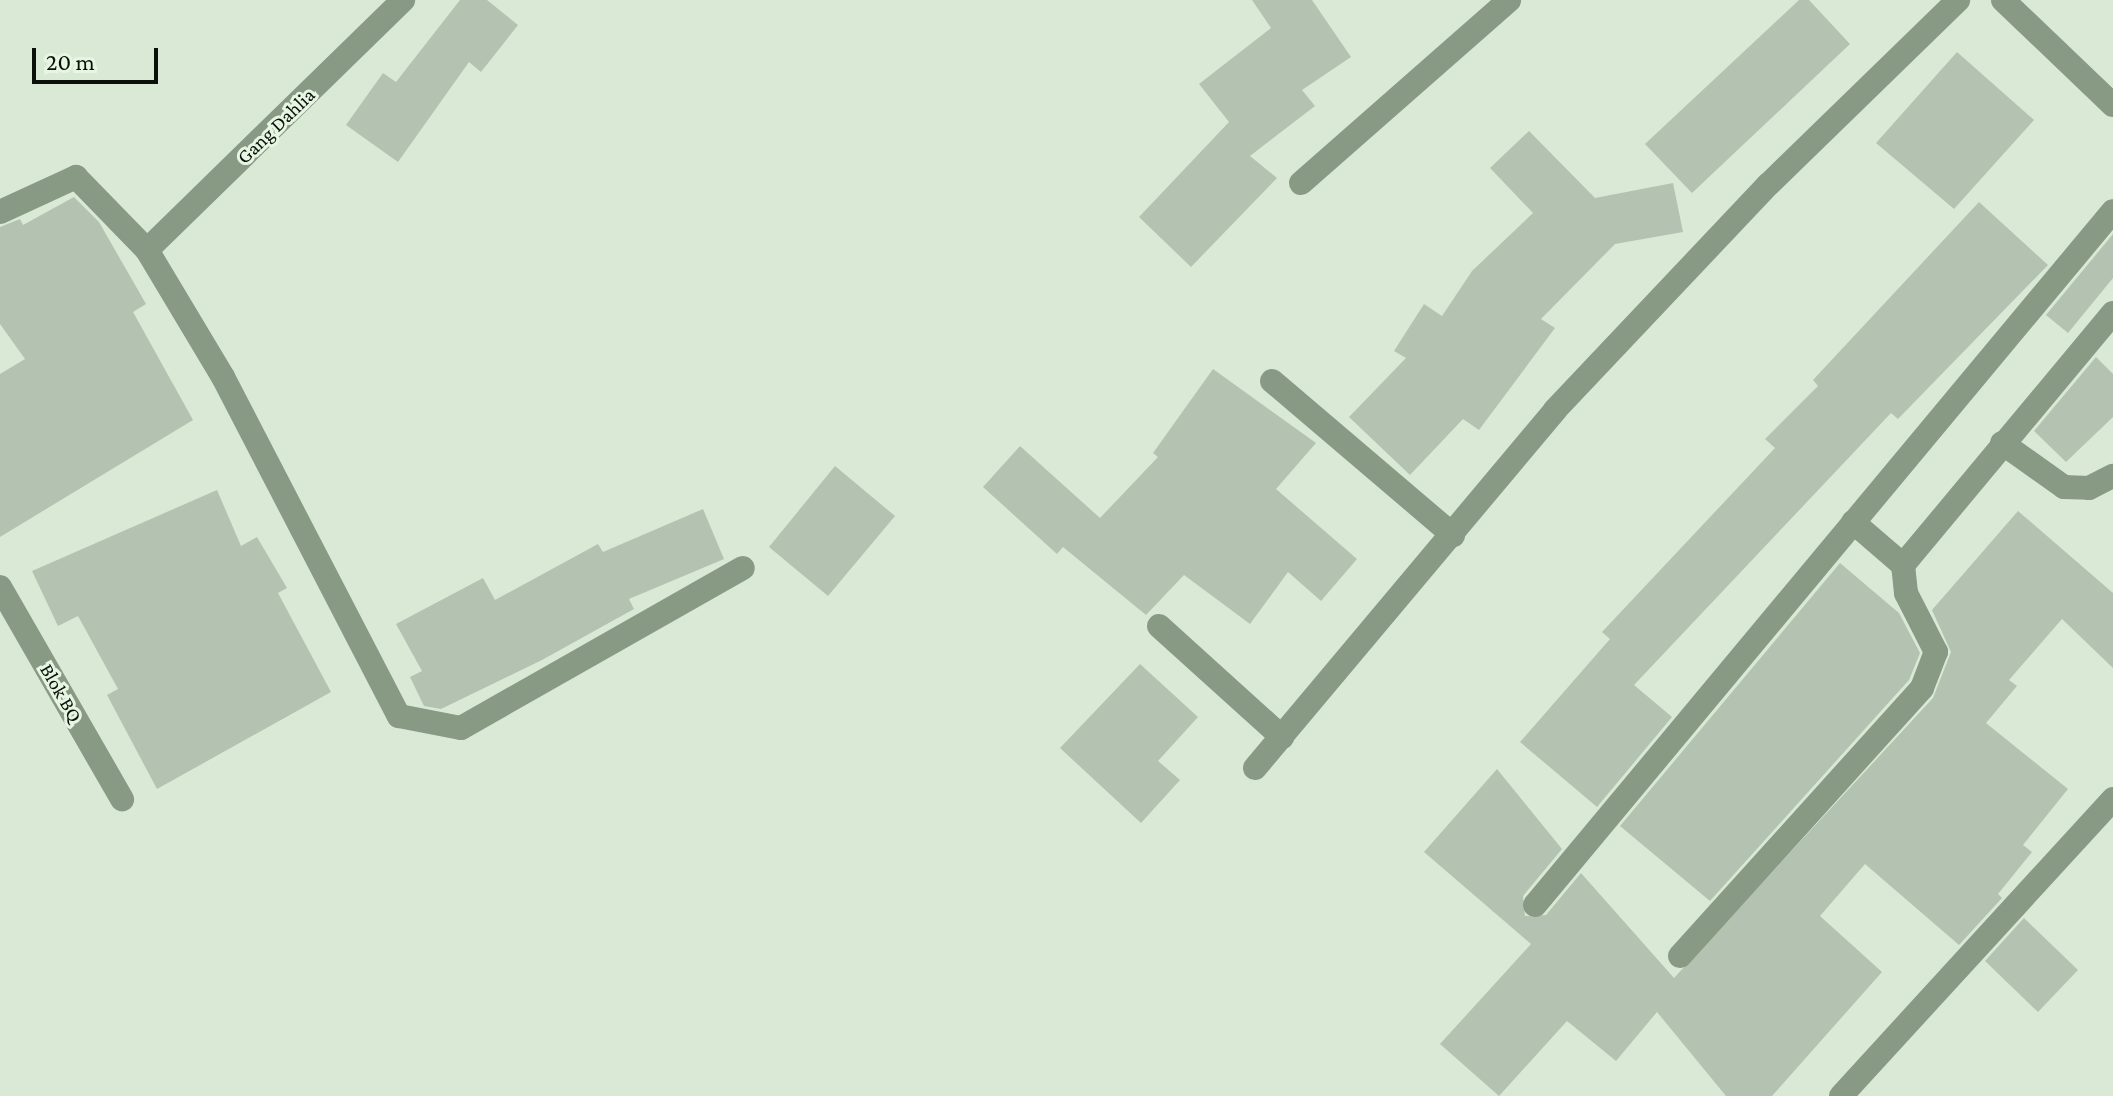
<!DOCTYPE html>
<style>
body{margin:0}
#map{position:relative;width:2113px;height:1096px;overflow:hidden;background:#d9e9d6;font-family:"Crimson Pro",serif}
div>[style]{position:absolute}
.building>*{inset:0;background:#b4c3b1}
.minor>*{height:24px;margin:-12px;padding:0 12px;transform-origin:12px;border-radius:12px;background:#889a84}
span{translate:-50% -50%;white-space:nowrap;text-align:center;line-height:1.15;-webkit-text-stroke:6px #e6f6e3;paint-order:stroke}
.street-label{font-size:20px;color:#0b100a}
.scale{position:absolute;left:32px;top:48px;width:126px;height:36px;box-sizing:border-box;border:4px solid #0b100a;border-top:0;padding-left:10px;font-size:24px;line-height:28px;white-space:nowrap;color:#0b100a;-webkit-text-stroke:6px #e6f6e3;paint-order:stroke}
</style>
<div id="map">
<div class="building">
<i style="clip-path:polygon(460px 0,487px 0,518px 25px,481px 72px,469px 62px,398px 162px,346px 125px,383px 73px,396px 82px)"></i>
<i style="clip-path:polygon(1252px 0,1312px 0,1351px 57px,1302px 90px,1315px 106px,1250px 156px,1277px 178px,1191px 267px,1139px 217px,1229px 122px,1199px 84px,1271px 28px)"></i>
<i style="clip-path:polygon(1799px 0,1809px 0,1850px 44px,1692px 193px,1645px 144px)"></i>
<i style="clip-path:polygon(1957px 52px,2034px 120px,1954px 209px,1876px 143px)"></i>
<i style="clip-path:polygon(1529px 131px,1595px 198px,1673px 183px,1683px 232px,1615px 244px,1541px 319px,1555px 328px,1479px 430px,1463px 419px,1410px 475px,1349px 417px,1406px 358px,1394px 351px,1424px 304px,1442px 316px,1472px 271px,1533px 213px,1490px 168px)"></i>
<i style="clip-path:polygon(74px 197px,99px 222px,146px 304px,133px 312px,193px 420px,0 537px,0 374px,25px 359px,0 324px,0 227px,20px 219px,23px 225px)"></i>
<i style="clip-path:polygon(1979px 202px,2048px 265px,1898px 419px,1891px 413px,1634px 685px,1672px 717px,1597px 807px,1520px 742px,1610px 639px,1602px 632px,1775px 448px,1765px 439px,1818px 386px,1813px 380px)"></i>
<i style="clip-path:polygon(2113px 234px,2113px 278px,2068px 333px,2046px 315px)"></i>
<i style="clip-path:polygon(2096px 357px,2113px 374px,2113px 417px,2066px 462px,2034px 431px)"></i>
<i style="clip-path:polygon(1213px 369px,1316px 443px,1276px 489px,1357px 559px,1321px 601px,1288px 572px,1250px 624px,1184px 575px,1146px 615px,1063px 547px,1057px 554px,983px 487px,1020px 446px,1100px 518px,1158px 457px,1153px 453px)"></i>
<i style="clip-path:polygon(835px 466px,895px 516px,828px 596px,769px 547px)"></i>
<i style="clip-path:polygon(217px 490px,241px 546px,257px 537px,287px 588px,278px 593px,331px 692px,157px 789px,107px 695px,118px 689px,78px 616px,58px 626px,32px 571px)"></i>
<i style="clip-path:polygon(703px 509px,724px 559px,629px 599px,634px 609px,542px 660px,441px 709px,424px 706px,410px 677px,422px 671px,396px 624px,483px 578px,495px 600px,598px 544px,603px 552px)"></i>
<i style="clip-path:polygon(2018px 511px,2113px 593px,2113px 668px,2062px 619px,2009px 680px,2017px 686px,1986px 723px,2068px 789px,2023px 845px,2032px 852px,1998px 894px,2002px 898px,1959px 945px,1865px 864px,1820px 916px,1882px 972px,1772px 1096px,1726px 1096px,1657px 1012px,1616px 1061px,1567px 1021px,1499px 1096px,1440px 1044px,1531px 944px,1424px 852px,1497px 769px,1562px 849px,1523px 896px,1525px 916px,1546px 915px,1581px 873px,1674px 978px,1933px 698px,1951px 652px,1932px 610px)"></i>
<i style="clip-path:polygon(1840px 563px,1899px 613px,1920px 653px,1909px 680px,1710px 901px,1620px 826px)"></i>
<i style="clip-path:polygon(1140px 664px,1198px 717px,1158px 761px,1180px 780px,1141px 823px,1060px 748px)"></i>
<i style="clip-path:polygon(2024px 918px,2078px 970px,2038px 1012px,1985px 961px)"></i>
</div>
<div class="minor">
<i style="left:2003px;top:0;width:152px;rotate:43.7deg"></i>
<i style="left:1301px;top:183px;width:277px;rotate:-41.3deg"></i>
<i style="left:0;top:212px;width:84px;rotate:-24.7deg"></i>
<i style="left:76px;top:177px;width:102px;rotate:45.8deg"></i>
<i style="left:147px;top:250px;width:148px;rotate:59.1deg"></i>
<i style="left:223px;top:377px;width:382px;rotate:62.6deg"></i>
<i style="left:399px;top:716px;width:63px;rotate:11deg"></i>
<i style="left:461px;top:728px;width:324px;rotate:-29.6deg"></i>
<i style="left:147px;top:250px;width:358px;rotate:-44.3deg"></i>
<i style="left:1272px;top:381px;width:238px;rotate:40.4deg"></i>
<i style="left:2002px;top:443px;width:76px;rotate:35.4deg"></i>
<i style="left:2064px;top:487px;width:25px;rotate:2deg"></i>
<i style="left:2089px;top:488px;width:27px;rotate:-27deg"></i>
<i style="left:1853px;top:522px;width:66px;rotate:40.7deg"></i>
<i style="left:0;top:587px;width:245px;rotate:60.1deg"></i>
<i style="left:1159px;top:626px;width:166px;rotate:42.1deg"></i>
<i style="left:1255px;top:768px;width:467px;rotate:-50deg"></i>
<i style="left:1555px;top:410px;width:311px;rotate:-46.6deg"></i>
<i style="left:1769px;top:184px;width:264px;rotate:-44.2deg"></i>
<i style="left:1535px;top:905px;width:903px;rotate:-50.21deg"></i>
<i style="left:1680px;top:956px;width:361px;rotate:-47.9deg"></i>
<i style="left:1922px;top:688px;width:39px;rotate:-69deg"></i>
<i style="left:1936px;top:652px;width:66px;rotate:-117deg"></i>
<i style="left:1906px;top:593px;width:28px;rotate:-96deg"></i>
<i style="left:1903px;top:565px;width:328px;rotate:-50.2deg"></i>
<i style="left:1841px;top:1096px;width:403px;rotate:-47.5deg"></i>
</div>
<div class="street-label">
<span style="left:276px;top:126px;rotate:-44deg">Gang Dahlia</span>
<span style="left:61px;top:693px;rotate:60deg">Blok BQ</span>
</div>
<div class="scale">20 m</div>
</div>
